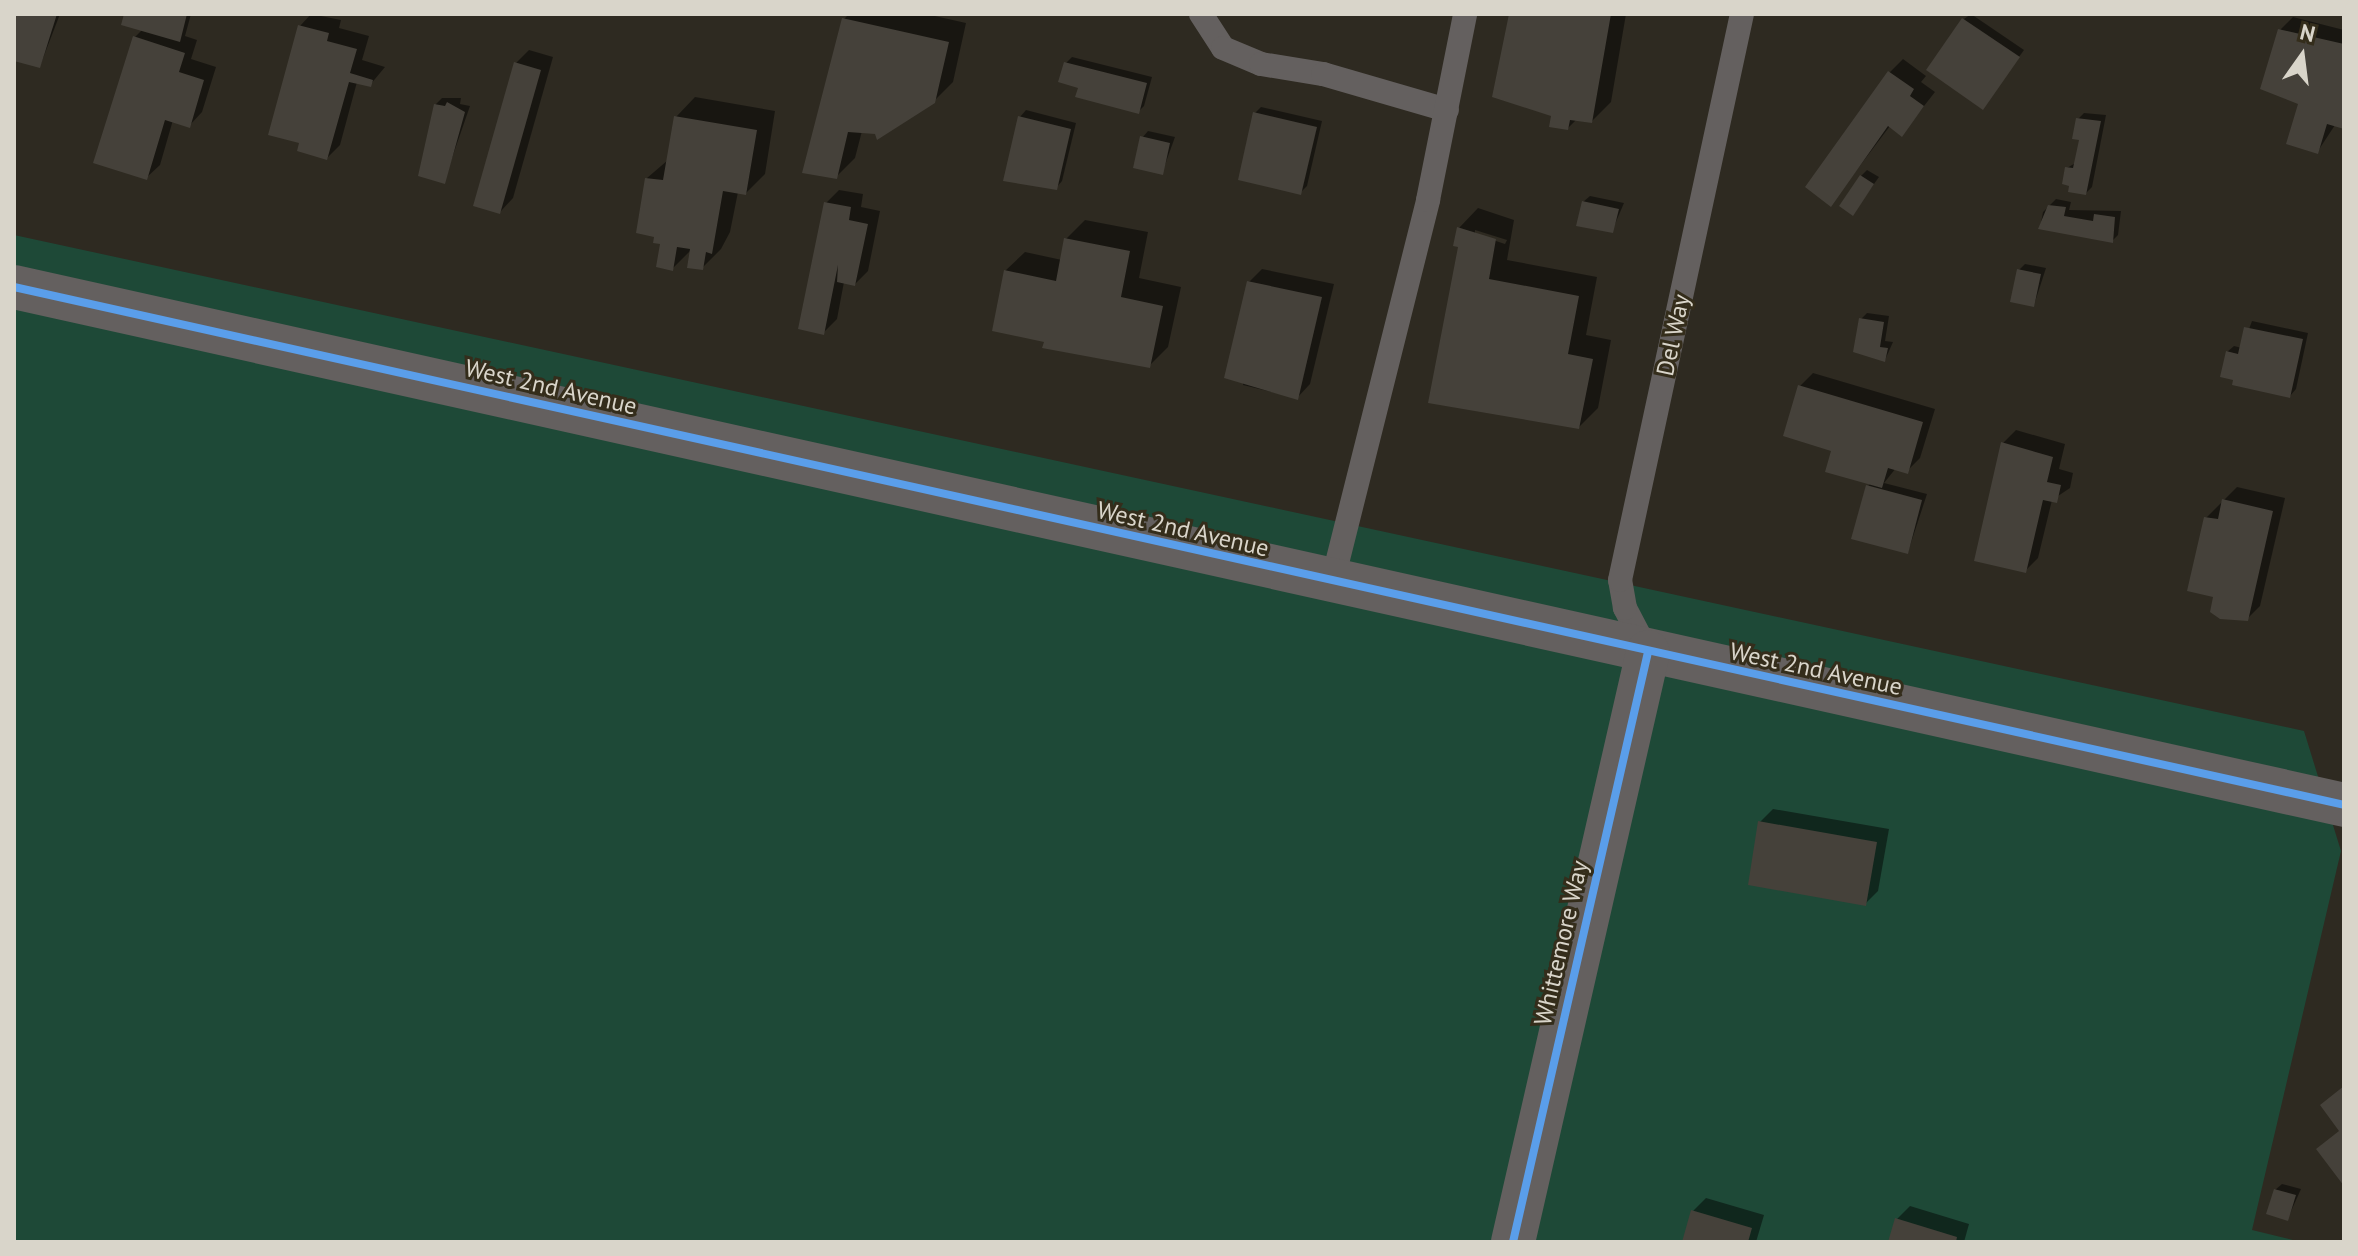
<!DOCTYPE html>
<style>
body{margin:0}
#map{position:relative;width:2358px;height:1256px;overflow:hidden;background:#2e2a21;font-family:"PT Sans",sans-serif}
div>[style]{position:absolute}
.green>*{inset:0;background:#1e4937}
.shadow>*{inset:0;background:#0007}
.building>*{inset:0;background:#45413a}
.service>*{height:24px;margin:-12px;padding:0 12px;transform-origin:12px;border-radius:12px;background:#64605f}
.minor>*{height:44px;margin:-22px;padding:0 22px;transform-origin:22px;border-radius:22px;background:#64605f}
.cycleway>*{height:8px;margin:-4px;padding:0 4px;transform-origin:4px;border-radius:4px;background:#5a9eea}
span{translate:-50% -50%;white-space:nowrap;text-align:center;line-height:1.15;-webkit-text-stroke:6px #342d1b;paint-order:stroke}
.street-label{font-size:24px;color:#d9d5ca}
.frame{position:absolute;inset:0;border:16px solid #d9d5ca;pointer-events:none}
.north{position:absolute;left:2262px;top:16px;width:80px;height:80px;-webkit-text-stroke:6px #342d1b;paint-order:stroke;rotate:14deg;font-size:22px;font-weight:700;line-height:32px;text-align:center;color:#d9d5ca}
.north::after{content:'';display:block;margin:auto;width:28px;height:36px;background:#d9d5ca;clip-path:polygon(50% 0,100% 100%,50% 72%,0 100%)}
</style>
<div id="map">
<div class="green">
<i style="clip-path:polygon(14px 235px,2304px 731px,2341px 851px,2252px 1230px,2301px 1242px,14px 1242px)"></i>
</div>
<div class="shadow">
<i style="clip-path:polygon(14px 14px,60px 14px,40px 66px,14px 59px)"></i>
<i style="clip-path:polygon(126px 14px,191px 14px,185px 36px,197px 40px,191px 59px,216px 67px,202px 112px,189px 126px,173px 120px,160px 165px,146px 178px,135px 37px,143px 29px)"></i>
<i style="clip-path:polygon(311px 14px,341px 20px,339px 28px,369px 36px,362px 60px,385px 67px,370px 85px,357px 82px,340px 145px,327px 158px,300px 26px)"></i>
<i style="clip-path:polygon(849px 14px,926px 14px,966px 23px,953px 82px,933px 102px,876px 132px,862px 131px,855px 158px,836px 177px,844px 19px)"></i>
<i style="clip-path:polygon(1511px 14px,1626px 14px,1611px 102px,1592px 121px,1577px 119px,1568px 128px,1554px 115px)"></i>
<i style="clip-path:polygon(1971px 14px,2024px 50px,1983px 107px,1964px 19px)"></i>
<i style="clip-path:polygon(2293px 17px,2344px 30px,2344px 127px,2335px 125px,2318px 151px,2280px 30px)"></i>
<i style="clip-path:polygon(529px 50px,553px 57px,513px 198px,500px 212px,516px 63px)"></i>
<i style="clip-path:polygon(1072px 57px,1152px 77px,1144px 106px,1138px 112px,1081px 87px,1066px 63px)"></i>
<i style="clip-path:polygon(1903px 59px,1926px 76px,1921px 82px,1935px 92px,1902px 134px,1890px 126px,1831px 204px,1890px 72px)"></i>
<i style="clip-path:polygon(695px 97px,775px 111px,765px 174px,746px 193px,738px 192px,730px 232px,721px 249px,702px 268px,692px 249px,673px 268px,647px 178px,668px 160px,676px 117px)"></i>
<i style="clip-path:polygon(442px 98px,461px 98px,460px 104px,470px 106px,444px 181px,436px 104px)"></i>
<i style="clip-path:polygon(1261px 107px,1322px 121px,1307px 186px,1301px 192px,1255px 113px)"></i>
<i style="clip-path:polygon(1026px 110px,1076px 123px,1062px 181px,1056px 188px,1020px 117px)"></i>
<i style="clip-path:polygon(2084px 113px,2106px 115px,2092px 187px,2086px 193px,2067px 168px,2077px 162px,2082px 138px,2078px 119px)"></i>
<i style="clip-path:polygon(1148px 131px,1175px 137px,1162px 173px,1142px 138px)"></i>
<i style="clip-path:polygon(1867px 170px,1879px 177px,1853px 213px,1861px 176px)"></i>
<i style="clip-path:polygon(839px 190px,863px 194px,861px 207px,880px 211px,868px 271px,855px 284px,844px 282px,837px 319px,824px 332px,826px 203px)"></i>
<i style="clip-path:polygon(1590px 196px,1624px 203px,1612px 231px,1583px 202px)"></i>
<i style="clip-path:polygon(2056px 199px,2071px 202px,2069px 210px,2121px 211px,2118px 235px,2112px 241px,2040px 228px,2043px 212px)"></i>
<i style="clip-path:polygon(evenodd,1478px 208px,1514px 220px,1507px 260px,1597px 277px,1586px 335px,1611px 340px,1598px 408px,1579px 427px,1460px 246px,1459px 228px,1478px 208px,1475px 230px,1507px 240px,1505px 244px,1475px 234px,1475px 230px)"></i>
<i style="clip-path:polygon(1085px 220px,1148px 232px,1139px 278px,1181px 287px,1168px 347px,1149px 366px,1046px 340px,1005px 271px,1025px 252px,1062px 260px,1066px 239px)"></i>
<i style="clip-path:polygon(2025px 264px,2046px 268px,2034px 305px,2019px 270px)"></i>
<i style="clip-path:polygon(1262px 269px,1334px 284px,1310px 384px,1297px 398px,1243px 385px,1249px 282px)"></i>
<i style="clip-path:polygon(1867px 313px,1889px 316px,1885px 341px,1893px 342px,1885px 360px,1861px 319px)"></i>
<i style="clip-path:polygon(2252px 321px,2308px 333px,2296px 389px,2290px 396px,2235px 379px,2227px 352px,2234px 346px,2242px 348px)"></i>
<i style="clip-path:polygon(1813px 373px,1935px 409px,1920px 458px,1907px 471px,1896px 468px,1884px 483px,1927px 494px,1908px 552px,1868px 486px,1871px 483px,1833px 450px,1800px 386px)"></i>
<i style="clip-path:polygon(2016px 430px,2065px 444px,2059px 469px,2073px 473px,2070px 488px,2052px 500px,2038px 558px,2025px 571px,1976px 559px,2003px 443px)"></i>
<i style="clip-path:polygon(2237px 487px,2285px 498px,2260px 606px,2247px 619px,2206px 518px)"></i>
<i style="clip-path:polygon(1773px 809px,1889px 829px,1878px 891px,1865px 904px,1760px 822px)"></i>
<i style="clip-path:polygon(2282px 1184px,2301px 1189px,2288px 1218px,2275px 1190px)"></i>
<i style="clip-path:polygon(1706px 1198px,1764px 1215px,1756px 1242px,1684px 1242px,1693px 1211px)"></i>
<i style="clip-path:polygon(1910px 1206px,1969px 1224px,1964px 1242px,1890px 1242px,1897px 1219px)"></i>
</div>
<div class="building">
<i style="clip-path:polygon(14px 14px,57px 14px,40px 68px,14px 61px)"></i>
<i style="clip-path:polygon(124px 14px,187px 14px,180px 42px,121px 25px)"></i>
<i style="clip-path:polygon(1509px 14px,1611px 14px,1592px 123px,1570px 120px,1568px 130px,1549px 127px,1551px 116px,1492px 97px)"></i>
<i style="clip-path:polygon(842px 18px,949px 42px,935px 103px,877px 140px,875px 134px,848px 132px,837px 179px,802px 173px)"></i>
<i style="clip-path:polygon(1962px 18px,2020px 57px,1983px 110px,1926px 70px)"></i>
<i style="clip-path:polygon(298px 25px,329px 33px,327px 41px,357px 49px,350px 73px,373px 80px,371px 87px,349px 82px,327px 160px,297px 151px,299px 143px,268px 135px)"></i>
<i style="clip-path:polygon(2278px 29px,2344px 44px,2344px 129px,2327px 124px,2318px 154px,2286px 144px,2298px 104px,2260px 89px)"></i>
<i style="clip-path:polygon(133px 36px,185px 53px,179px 72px,204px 80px,190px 128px,165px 120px,147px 180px,93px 163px)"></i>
<i style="clip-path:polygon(514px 62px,541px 70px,500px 214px,473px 206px)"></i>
<i style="clip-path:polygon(1064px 62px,1147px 83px,1139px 114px,1075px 97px,1078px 88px,1058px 82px)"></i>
<i style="clip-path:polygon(1888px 71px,1914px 89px,1910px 96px,1924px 106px,1902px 137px,1888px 126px,1831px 207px,1805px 187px)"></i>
<i style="clip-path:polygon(447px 102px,465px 112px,445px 184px,418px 176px,434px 104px,445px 106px)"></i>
<i style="clip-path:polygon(1253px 112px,1317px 127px,1301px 195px,1238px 180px)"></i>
<i style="clip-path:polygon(674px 116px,757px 130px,746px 195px,723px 191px,712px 254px,706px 252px,703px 270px,687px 268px,690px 249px,677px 247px,673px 271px,656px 267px,660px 244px,653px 243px,654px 237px,636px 233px,645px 178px,663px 180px)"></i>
<i style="clip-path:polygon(1018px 116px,1071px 129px,1057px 190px,1003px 181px)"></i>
<i style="clip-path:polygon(2076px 118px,2101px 121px,2086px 195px,2068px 192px,2069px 186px,2062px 184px,2065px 167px,2073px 168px,2079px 140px,2072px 139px)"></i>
<i style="clip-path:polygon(1140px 136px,1170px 143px,1163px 175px,1133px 168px)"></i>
<i style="clip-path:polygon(1860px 175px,1874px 184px,1853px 216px,1839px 206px)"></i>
<i style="clip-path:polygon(1582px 201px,1619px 209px,1613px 233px,1576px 226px)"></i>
<i style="clip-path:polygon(824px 202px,851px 207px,849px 220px,868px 224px,855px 286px,837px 282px,838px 265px,824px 335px,798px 329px)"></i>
<i style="clip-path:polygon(2048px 205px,2066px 207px,2064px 216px,2093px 221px,2094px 214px,2115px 217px,2113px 243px,2038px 229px)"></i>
<i style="clip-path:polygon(1457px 227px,1496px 239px,1489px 279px,1579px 296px,1568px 354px,1593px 359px,1579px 429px,1428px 403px,1458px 247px,1453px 246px)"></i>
<i style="clip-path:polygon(1064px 238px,1130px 251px,1121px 297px,1163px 306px,1150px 368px,1042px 348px,1044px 342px,992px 331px,1004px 270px,1056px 281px)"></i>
<i style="clip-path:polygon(2017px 269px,2041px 274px,2034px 307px,2010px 302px)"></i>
<i style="clip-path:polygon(1247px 281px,1322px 297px,1298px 400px,1224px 378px)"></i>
<i style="clip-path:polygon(1859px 318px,1884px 322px,1880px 347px,1888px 348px,1885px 362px,1853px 352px)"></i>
<i style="clip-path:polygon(2244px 327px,2303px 339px,2290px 398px,2232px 385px,2233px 380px,2220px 377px,2226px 351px,2238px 354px)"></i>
<i style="clip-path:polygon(1798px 385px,1923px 422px,1908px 474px,1888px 468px,1882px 488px,1825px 472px,1831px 451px,1783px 436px)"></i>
<i style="clip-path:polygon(2001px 442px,2053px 457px,2047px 482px,2061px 485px,2057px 503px,2043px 500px,2026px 573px,1974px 561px)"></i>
<i style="clip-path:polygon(1866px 485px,1922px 500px,1908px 554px,1851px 539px)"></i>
<i style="clip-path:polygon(2222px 499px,2273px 511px,2248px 621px,2220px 619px,2210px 612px,2213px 597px,2187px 591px,2204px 517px,2218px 519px)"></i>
<i style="clip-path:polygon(1758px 821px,1877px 842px,1866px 906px,1748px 885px)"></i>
<i style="clip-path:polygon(2344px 1086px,2344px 1186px,2316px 1149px,2339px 1131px,2320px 1105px)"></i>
<i style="clip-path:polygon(2274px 1189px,2296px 1195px,2288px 1221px,2266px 1214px)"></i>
<i style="clip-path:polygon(1691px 1210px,1752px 1228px,1748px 1242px,1682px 1242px)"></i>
<i style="clip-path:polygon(1895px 1218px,1957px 1237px,1956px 1242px,1888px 1242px)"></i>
</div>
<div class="service">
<i style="left:1201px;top:14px;width:40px;rotate:57.1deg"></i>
<i style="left:1223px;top:48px;width:41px;rotate:22.8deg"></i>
<i style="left:1261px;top:64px;width:63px;rotate:9.2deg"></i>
<i style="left:1323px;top:74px;width:129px;rotate:16.2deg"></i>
<i style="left:1332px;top:583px;width:395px;rotate:-75.9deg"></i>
<i style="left:1428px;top:200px;width:190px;rotate:-78.7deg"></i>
<i style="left:1648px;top:652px;width:50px;rotate:-117.6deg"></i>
<i style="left:1625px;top:608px;width:28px;rotate:-100deg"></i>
<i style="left:1620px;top:580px;width:579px;rotate:-77.84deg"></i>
</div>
<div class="minor">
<i style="left:14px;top:287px;width:2387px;rotate:12.53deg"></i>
<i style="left:1513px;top:1242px;width:605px;rotate:-77.11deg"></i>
</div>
<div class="cycleway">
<i style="left:14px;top:287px;width:2387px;rotate:12.53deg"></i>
<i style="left:1513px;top:1242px;width:605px;rotate:-77.11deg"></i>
</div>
<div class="street-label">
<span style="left:1673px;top:335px;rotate:-78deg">Del Way</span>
<span style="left:551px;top:387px;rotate:13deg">West 2nd Avenue</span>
<span style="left:1183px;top:529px;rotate:13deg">West 2nd Avenue</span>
<span style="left:1816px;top:669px;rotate:12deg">West 2nd Avenue</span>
<span style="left:1561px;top:943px;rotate:-77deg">Whittemore Way</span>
</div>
<div class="frame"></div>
<div class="north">N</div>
</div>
